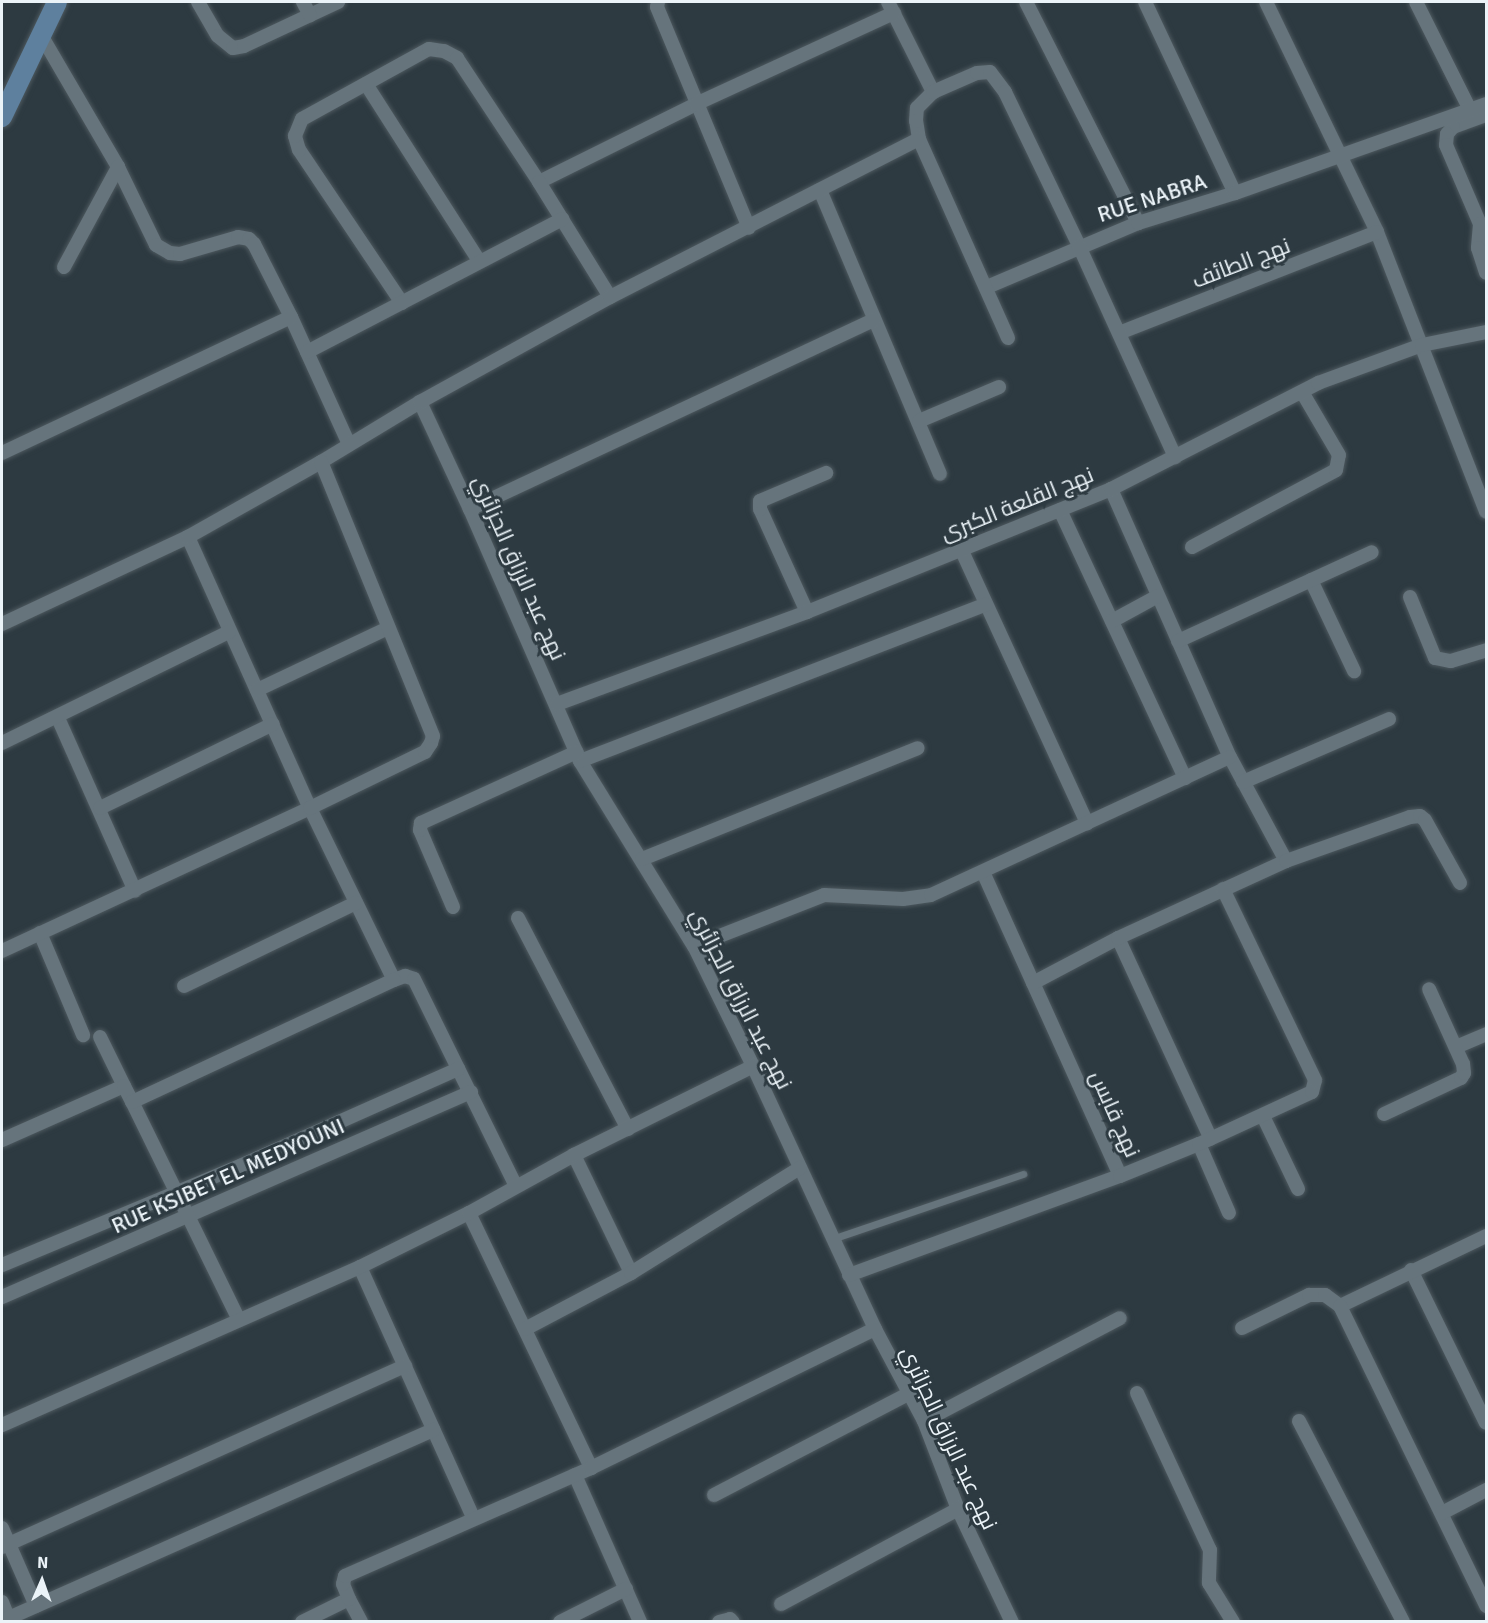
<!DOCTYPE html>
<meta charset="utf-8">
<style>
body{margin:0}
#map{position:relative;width:1488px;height:1623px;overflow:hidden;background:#2d3a41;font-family:Signika,Cairo,sans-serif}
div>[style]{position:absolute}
.roads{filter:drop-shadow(0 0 2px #4d585e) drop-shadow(0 0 2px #4d585e)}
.lane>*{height:7px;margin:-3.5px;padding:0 3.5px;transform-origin:3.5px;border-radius:3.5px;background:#66747c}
.street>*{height:14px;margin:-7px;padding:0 7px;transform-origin:7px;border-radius:7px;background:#66747c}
.secondary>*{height:20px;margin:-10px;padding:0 10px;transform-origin:10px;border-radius:10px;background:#5e809e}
span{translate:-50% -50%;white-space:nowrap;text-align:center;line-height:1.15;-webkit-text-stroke:6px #2d3a41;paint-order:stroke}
.street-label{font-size:22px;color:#ebf3f8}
.frame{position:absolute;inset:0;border:3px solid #ebf3f8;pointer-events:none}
.north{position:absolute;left:12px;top:1551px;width:60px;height:60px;-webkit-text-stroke:4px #2d3a41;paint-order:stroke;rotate:2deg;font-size:16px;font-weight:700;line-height:24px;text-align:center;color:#ebf3f8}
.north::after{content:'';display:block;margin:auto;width:21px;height:27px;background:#ebf3f8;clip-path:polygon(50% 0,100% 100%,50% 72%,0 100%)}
</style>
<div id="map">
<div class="roads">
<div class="lane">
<i style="left:832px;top:1239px;width:202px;rotate:-18.8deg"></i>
</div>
<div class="street">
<i style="left:198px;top:2px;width:39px;rotate:60deg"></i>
<i style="left:218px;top:36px;width:19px;rotate:39deg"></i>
<i style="left:233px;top:48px;width:11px;rotate:-10deg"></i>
<i style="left:244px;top:46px;width:104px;rotate:-25.1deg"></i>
<i style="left:303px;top:2px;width:15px;rotate:62deg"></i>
<i style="left:658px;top:2px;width:5px;rotate:101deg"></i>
<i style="left:657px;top:7px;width:239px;rotate:67.4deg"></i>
<i style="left:888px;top:2px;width:101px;rotate:63.4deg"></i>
<i style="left:1026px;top:2px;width:248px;rotate:63.1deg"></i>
<i style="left:1145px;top:2px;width:211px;rotate:64.8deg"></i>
<i style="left:1266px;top:2px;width:255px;rotate:64.2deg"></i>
<i style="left:1377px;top:232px;width:300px;rotate:68.7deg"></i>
<i style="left:1416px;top:2px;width:121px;rotate:63.4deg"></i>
<i style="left:41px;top:35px;width:153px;rotate:59.7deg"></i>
<i style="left:118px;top:167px;width:87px;rotate:64deg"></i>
<i style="left:156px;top:245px;width:16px;rotate:30deg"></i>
<i style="left:170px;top:253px;width:10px;rotate:6deg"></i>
<i style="left:180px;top:254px;width:60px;rotate:-16.3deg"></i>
<i style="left:238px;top:237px;width:11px;rotate:10deg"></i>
<i style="left:249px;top:239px;width:7px;rotate:45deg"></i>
<i style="left:254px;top:244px;width:82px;rotate:63.1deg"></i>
<i style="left:291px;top:317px;width:140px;rotate:65.5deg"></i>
<i style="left:366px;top:84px;width:210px;rotate:57.4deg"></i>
<i style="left:1486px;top:115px;width:35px;rotate:160deg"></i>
<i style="left:1453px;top:127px;width:9px;rotate:131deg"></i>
<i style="left:1447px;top:134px;width:11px;rotate:95deg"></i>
<i style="left:1446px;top:145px;width:86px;rotate:66.7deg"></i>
<i style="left:1480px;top:224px;width:24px;rotate:95deg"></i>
<i style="left:1478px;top:248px;width:26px;rotate:72deg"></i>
<i style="left:539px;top:182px;width:175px;rotate:-26.4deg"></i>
<i style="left:696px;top:104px;width:218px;rotate:-24.7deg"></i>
<i style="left:820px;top:190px;width:308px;rotate:67.1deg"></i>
<i style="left:64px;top:267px;width:114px;rotate:-61.6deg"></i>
<i style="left:987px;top:287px;width:164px;rotate:-23deg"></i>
<i style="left:1138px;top:223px;width:102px;rotate:-17.2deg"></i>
<i style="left:1235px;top:193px;width:266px;rotate:-19.5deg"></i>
<i style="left:402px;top:303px;width:184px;rotate:-123.9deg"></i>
<i style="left:299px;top:150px;width:15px;rotate:-106deg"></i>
<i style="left:295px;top:136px;width:18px;rotate:-68deg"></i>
<i style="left:302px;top:119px;width:145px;rotate:-28.9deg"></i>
<i style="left:429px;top:49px;width:15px;rotate:8deg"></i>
<i style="left:444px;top:51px;width:15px;rotate:28deg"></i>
<i style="left:457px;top:58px;width:149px;rotate:56.5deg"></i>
<i style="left:539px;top:182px;width:135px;rotate:58.3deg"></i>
<i style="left:1119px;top:333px;width:277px;rotate:-21.4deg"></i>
<i style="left:1008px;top:338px;width:218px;rotate:-114.1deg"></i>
<i style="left:919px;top:139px;width:18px;rotate:-99deg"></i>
<i style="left:916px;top:121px;width:13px;rotate:-86deg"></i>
<i style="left:917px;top:108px;width:23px;rotate:-45deg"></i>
<i style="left:933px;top:92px;width:48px;rotate:-23.4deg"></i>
<i style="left:977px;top:73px;width:13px;rotate:-4deg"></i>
<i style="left:990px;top:72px;width:25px;rotate:53deg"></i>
<i style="left:1005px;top:92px;width:171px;rotate:64.3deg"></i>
<i style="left:1079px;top:246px;width:232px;rotate:65.5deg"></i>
<i style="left:307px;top:352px;width:288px;rotate:-27.5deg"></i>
<i style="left:420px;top:402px;width:118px;rotate:65deg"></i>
<i style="left:470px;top:509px;width:275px;rotate:66.4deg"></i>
<i style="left:580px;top:761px;width:217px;rotate:58.4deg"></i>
<i style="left:694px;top:946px;width:134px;rotate:63.8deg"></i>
<i style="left:753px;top:1066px;width:290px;rotate:65.1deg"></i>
<i style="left:875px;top:1329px;width:104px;rotate:62deg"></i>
<i style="left:924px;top:1421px;width:94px;rotate:68.9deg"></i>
<i style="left:958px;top:1509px;width:125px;rotate:64.5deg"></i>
<i style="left:919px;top:421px;width:87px;rotate:-23deg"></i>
<i style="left:2px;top:453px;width:319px;rotate:-25.2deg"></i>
<i style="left:1111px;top:489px;width:293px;rotate:66.1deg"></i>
<i style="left:1230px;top:757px;width:118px;rotate:61.7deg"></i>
<i style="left:470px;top:509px;width:446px;rotate:-25.1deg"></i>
<i style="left:1060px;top:510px;width:296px;rotate:65deg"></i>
<i style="left:188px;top:537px;width:297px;rotate:65.8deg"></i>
<i style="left:310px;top:808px;width:191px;rotate:64deg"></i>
<i style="left:394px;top:980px;width:12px;rotate:-20deg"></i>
<i style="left:405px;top:976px;width:9px;rotate:18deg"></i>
<i style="left:414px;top:979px;width:231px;rotate:63.8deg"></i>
<i style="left:1192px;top:547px;width:163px;rotate:-28.1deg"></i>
<i style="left:1336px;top:470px;width:15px;rotate:-79deg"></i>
<i style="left:1339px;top:455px;width:73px;rotate:-120.4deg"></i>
<i style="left:961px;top:549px;width:302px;rotate:65.3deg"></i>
<i style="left:1311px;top:580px;width:101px;rotate:64.7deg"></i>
<i style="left:1410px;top:597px;width:66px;rotate:67.7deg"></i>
<i style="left:1435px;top:658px;width:16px;rotate:11deg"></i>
<i style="left:1451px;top:661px;width:37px;rotate:-17deg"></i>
<i style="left:807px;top:612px;width:113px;rotate:-114.5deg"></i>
<i style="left:760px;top:509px;width:8px;rotate:-90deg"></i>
<i style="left:760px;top:501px;width:72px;rotate:-23deg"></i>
<i style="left:1112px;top:621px;width:52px;rotate:-28.5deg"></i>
<i style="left:2px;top:624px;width:205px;rotate:-25.1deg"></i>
<i style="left:188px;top:537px;width:153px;rotate:-29.4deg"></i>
<i style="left:321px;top:462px;width:116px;rotate:-31.2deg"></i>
<i style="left:420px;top:402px;width:217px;rotate:-28.9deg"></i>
<i style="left:610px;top:297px;width:347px;rotate:-27.1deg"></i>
<i style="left:1178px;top:641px;width:213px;rotate:-24.6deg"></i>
<i style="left:257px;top:690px;width:145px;rotate:-25.3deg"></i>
<i style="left:557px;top:704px;width:266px;rotate:-20.2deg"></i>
<i style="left:807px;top:612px;width:328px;rotate:-22deg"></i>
<i style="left:1111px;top:489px;width:233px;rotate:-27.1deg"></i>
<i style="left:1318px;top:383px;width:111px;rotate:-20.1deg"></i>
<i style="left:1422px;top:345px;width:65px;rotate:-11.5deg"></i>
<i style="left:58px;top:718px;width:189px;rotate:66deg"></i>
<i style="left:2px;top:743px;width:253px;rotate:-26.1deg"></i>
<i style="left:580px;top:761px;width:435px;rotate:-21.1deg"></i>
<i style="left:1243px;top:782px;width:159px;rotate:-23.3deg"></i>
<i style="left:100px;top:808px;width:192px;rotate:-25.9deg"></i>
<i style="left:642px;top:859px;width:297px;rotate:-21.9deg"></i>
<i style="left:983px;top:872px;width:333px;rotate:65.7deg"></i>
<i style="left:453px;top:907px;width:84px;rotate:-113.2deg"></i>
<i style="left:420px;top:830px;width:7px;rotate:-82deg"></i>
<i style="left:421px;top:823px;width:171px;rotate:-24.5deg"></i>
<i style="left:518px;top:918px;width:238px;rotate:62.5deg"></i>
<i style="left:40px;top:933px;width:111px;rotate:67.1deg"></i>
<i style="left:1118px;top:938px;width:221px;rotate:65.2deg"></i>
<i style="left:694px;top:946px;width:140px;rotate:-21.4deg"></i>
<i style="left:824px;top:895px;width:79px;rotate:2.9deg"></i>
<i style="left:903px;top:899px;width:28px;rotate:-8deg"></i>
<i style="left:931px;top:895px;width:329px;rotate:-24.8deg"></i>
<i style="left:2px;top:951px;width:340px;rotate:-24.9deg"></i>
<i style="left:310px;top:808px;width:128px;rotate:-26deg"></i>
<i style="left:425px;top:752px;width:11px;rotate:-56deg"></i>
<i style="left:431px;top:743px;width:7px;rotate:-74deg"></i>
<i style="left:433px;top:736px;width:296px;rotate:-112.2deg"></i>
<i style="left:1033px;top:983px;width:96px;rotate:-27.9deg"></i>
<i style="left:1118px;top:938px;width:185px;rotate:-24.6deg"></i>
<i style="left:1286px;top:861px;width:132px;rotate:-19.5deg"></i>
<i style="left:1410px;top:817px;width:10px;rotate:-6deg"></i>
<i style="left:1420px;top:816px;width:6px;rotate:39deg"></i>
<i style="left:1425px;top:820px;width:72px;rotate:60.9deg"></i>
<i style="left:184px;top:986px;width:191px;rotate:-25.8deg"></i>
<i style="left:100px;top:1037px;width:55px;rotate:63.9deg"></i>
<i style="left:1456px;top:1047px;width:33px;rotate:-23deg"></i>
<i style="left:1384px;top:1114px;width:85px;rotate:-25.1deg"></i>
<i style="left:1461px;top:1078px;width:6px;rotate:-59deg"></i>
<i style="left:1464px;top:1073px;width:9px;rotate:-96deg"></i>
<i style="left:1463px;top:1064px;width:82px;rotate:-114.4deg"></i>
<i style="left:1263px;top:1116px;width:81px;rotate:64.4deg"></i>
<i style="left:2px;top:1140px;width:133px;rotate:-23.9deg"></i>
<i style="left:124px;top:1086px;width:18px;rotate:63deg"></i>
<i style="left:1199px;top:1144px;width:75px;rotate:66.5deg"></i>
<i style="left:574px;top:1155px;width:131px;rotate:64.2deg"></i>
<i style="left:469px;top:1213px;width:283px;rotate:64.4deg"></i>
<i style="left:2px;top:1265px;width:258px;rotate:-22.6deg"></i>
<i style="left:240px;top:1166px;width:239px;rotate:-24deg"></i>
<i style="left:360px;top:1267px;width:274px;rotate:65.7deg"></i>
<i style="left:1411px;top:1270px;width:170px;rotate:63.9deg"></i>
<i style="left:849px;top:1275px;width:289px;rotate:-20.1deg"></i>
<i style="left:1120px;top:1176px;width:85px;rotate:-22.1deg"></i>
<i style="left:1199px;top:1144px;width:124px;rotate:-24.7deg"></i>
<i style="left:1312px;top:1092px;width:12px;rotate:-76deg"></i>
<i style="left:1315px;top:1080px;width:212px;rotate:-115.7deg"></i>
<i style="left:2px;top:1297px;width:512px;rotate:-23.61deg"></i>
<i style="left:1340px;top:1306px;width:162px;rotate:-25.6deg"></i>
<i style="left:239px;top:1320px;width:243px;rotate:-116.1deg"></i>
<i style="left:132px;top:1102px;width:289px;rotate:-25deg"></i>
<i style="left:1242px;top:1328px;width:75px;rotate:-26.2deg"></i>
<i style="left:1309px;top:1295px;width:16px"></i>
<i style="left:1325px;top:1295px;width:19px;rotate:36deg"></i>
<i style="left:1340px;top:1306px;width:334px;rotate:64deg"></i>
<i style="left:525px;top:1329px;width:120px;rotate:-27.8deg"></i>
<i style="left:631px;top:1273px;width:199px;rotate:-31.9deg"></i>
<i style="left:1137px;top:1393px;width:173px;rotate:65.1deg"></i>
<i style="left:1210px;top:1550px;width:33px;rotate:92deg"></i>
<i style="left:1209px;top:1583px;width:46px;rotate:58.4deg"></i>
<i style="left:924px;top:1421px;width:221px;rotate:-27.7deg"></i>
<i style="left:1299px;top:1421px;width:226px;rotate:62.6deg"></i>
<i style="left:2px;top:1425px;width:391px;rotate:-23.8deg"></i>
<i style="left:360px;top:1267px;width:122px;rotate:-26.4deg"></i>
<i style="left:469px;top:1213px;width:120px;rotate:-28.9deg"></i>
<i style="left:574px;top:1155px;width:200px;rotate:-26.4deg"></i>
<i style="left:575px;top:1475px;width:161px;rotate:66.1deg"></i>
<i style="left:714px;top:1495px;width:221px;rotate:-27.5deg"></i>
<i style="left:1442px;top:1513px;width:50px;rotate:-27.6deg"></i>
<i style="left:2px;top:1528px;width:85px;rotate:66.4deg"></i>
<i style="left:2px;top:1547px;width:442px;rotate:-24.2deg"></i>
<i style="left:349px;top:1599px;width:26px;rotate:62deg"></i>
<i style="left:2px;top:1602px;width:22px;rotate:68deg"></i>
<i style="left:781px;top:1604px;width:201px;rotate:-28.2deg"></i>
<i style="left:2px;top:1621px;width:472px;rotate:-23.9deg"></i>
<i style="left:302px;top:1622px;width:52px;rotate:-26.1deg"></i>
<i style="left:349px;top:1599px;width:16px;rotate:-112deg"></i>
<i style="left:343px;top:1584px;width:8px;rotate:-76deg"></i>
<i style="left:345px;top:1576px;width:269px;rotate:-23.7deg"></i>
<i style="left:591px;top:1468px;width:316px;rotate:-26.1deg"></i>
<i style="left:560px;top:1622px;width:74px;rotate:-26.6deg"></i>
<i style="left:719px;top:1622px;width:11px;rotate:-15deg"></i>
<i style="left:730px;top:1619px;width:4px;rotate:45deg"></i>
</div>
<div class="secondary">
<i style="left:2px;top:117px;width:127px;rotate:-64.4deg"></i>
</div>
</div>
<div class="street-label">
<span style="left:1152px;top:198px;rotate:-18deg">RUE NABRA</span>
<span style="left:1241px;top:263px;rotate:-21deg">نهج الطائف</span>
<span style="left:1017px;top:504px;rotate:-22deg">نهج القلعة الكبرى</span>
<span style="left:519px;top:568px;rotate:66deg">نهج عبد الرزاق الجزائري</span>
<span style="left:741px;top:999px;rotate:63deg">نهج عبد الرزاق الجزائري</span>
<span style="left:1115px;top:1114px;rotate:66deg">نهج قابس</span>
<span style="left:228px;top:1176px;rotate:-24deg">RUE KSIBET EL MEDYOUNI</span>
<span style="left:949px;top:1438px;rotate:65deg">نهج عبد الرزاق الجزائري</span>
</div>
<div class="frame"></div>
<div class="north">N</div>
</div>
